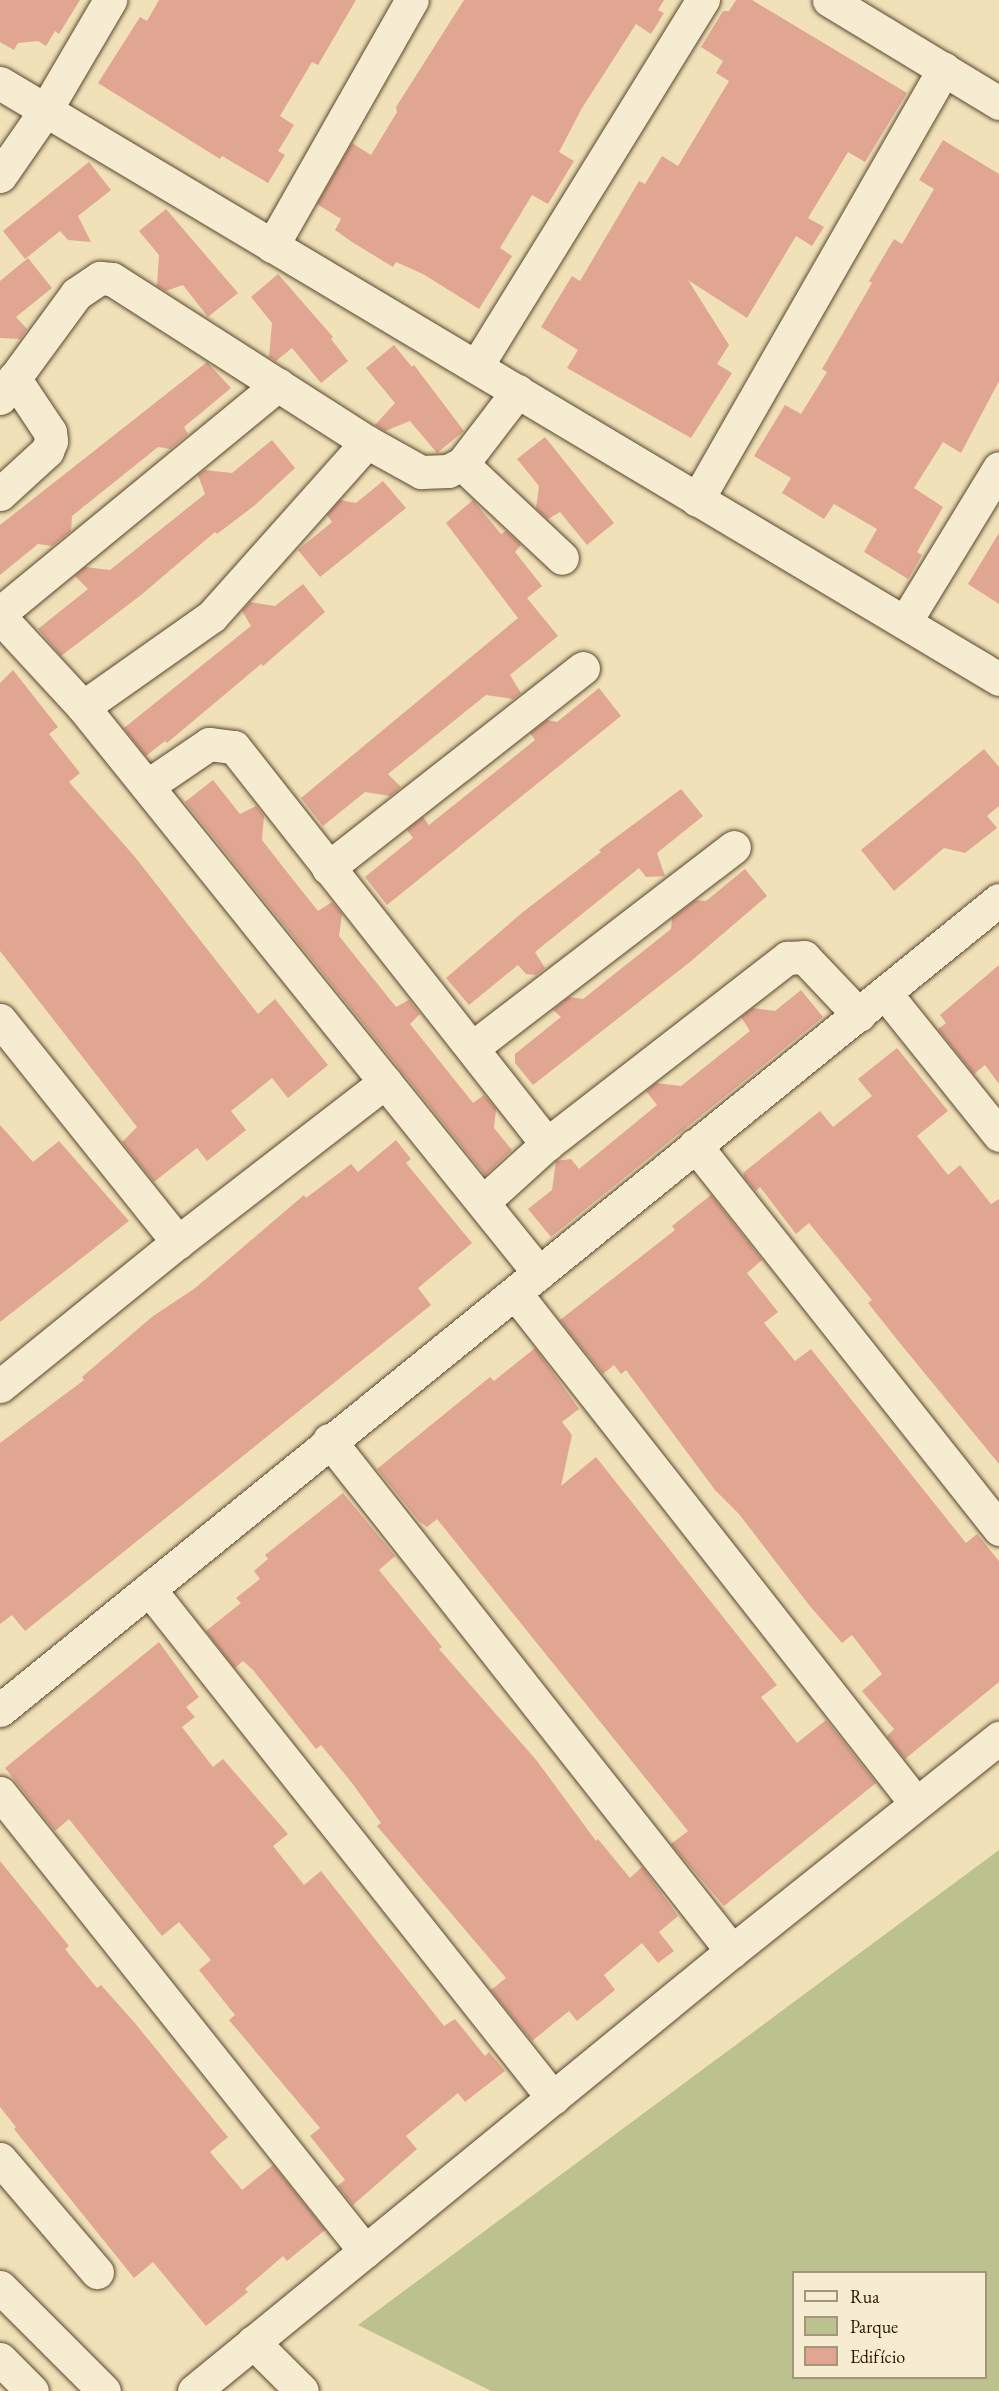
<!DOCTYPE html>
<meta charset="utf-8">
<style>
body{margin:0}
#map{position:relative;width:999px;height:2391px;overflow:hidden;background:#f0e1b8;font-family:"EB Garamond",serif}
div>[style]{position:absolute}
.green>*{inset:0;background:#bcc28d}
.building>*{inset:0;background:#e1a691}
.roads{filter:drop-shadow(0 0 2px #5d462e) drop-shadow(0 0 2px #5d462e)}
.minor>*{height:33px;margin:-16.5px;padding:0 16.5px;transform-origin:16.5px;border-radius:16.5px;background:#f5ecd1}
span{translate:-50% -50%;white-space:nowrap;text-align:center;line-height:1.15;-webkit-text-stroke:5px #f5ecd1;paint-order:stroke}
.legend{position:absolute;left:792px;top:2271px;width:195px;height:108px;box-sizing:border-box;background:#f5ecd1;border:2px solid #a5957d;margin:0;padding:8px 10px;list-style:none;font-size:18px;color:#2c1300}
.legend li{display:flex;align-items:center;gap:12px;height:30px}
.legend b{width:30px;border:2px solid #a5957d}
</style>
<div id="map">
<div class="green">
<i style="clip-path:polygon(evenodd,999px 1850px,999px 2391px,491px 2391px,358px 2325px,999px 1850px,794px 2272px,986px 2272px,986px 2378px,794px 2378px,794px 2272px)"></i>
</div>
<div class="building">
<i style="clip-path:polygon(0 0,80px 0,59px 34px,55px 31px,46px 46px,38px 41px,18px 43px,14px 50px,0 42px)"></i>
<i style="clip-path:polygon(159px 0,356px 0,318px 65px,312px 62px,280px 116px,294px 125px,278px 151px,285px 155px,268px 183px,222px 156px,220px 159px,98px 83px,140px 17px,147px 21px)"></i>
<i style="clip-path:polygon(464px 0,664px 0,658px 10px,664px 13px,651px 34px,636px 24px,582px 108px,559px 152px,574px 161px,548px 204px,532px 195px,500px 248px,512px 256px,479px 309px,423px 274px,396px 262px,393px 267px,352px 242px,335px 230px,341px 219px,317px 204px,352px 143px,371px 155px,397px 112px,396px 107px)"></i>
<i style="clip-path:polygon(736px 0,752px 0,907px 93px,865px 162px,848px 152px,808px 218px,824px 227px,812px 246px,796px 236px,747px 318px,688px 280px,729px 345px,717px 364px,732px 373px,691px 438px,567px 368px,578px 350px,541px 327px,572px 276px,580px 281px,639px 181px,645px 184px,662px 156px,678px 166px,729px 81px,716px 73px,723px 61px,701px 47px,723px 11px,729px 11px)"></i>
<i style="clip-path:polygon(943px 140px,999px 174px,999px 381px,961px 453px,943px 442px,914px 488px,943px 507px,917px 552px,922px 555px,908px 579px,864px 552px,877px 529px,834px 504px,824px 519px,782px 493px,791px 478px,754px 456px,785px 405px,801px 414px,827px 372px,822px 369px,872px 283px,869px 281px,894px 239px,902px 244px,934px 189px,919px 180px)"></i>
<i style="clip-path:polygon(89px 162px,111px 190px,78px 216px,91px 242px,68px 240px,60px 231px,25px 259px,3px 231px)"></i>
<i style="clip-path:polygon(166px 209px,238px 293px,208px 317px,183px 285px,166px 291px,157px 286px,159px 255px,139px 231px)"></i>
<i style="clip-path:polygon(28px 258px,52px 288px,16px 317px,27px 329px,20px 339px,0 338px,0 281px)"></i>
<i style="clip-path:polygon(278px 274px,333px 337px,331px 339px,348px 361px,321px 383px,292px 348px,276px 361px,269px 357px,272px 323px,251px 297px)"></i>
<i style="clip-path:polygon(394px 345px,412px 367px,414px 365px,464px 431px,437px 453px,410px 421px,385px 431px,375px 425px,395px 403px,366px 368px)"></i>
<i style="clip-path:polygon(207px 362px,231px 388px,184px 427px,188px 434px,170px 449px,158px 447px,72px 516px,71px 531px,52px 546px,38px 544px,0 575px,0 525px)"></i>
<i style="clip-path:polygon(545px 437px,614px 523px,587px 545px,560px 512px,548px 519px,536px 508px,539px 486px,517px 459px)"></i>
<i style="clip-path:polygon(272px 440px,295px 468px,254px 506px,217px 534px,215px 532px,141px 595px,61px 656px,38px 629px,88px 589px,75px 576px,85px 567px,110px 570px,205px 494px,198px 475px,205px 470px,232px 473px)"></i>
<i style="clip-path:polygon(383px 481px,406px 508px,320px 577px,298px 550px,332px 522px,327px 515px,340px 500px,356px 503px)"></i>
<i style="clip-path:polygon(473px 500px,501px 534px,506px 531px,521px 545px,515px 552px,542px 586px,527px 598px,558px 636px,510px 675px,521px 693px,513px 699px,486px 695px,388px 774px,401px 787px,390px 796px,365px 792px,323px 826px,301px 798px,518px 618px,446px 523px)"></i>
<i style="clip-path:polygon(999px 533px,999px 604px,968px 584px)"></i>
<i style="clip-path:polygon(303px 584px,325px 612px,263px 666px,261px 664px,167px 743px,165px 741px,146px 756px,124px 728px,251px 626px,242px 611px,250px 602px,275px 606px)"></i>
<i style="clip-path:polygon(13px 670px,58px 727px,49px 734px,80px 773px,69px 782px,135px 857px,258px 1014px,275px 999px,328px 1065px,288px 1098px,272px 1078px,231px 1111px,246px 1130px,207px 1161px,197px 1148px,154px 1182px,122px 1142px,137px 1127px,0 951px,0 683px)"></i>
<i style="clip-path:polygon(599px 688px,621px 716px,387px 905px,365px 877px,413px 838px,407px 830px,423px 817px,429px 825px,535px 740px,530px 733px,547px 720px,557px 722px)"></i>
<i style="clip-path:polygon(984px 749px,999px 767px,999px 806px,987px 816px,997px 828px,965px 853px,944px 848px,894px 891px,861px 850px)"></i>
<i style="clip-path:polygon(213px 780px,240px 814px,256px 806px,264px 816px,262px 840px,283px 867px,318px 911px,332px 902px,342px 914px,339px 936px,396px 1007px,409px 1000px,420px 1014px,410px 1024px,473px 1103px,484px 1095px,496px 1109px,494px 1128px,512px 1150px,485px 1175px,185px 802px)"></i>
<i style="clip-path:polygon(681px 789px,703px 816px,657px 853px,665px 876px,646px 877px,639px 868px,535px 952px,545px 968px,536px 975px,526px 974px,518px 965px,469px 1005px,446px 978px,523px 912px,601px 852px,599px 850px)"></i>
<i style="clip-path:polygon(745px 869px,767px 896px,690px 962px,533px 1085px,515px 1063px,515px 1054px,561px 1017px,553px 1010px,569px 997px,583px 999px,671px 929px,672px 918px,696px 900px,706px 901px)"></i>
<i style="clip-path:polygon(999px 965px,999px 1084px,985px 1065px,974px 1074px,938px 1029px,946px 1023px,940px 1015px)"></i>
<i style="clip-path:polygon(801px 990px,823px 1017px,551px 1237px,528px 1209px,552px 1190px,556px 1161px,571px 1159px,579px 1169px,657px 1105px,646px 1091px,656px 1083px,681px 1086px,750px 1031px,741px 1017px,753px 1008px,775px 1011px)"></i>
<i style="clip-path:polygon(897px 1048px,948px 1111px,917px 1136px,948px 1175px,960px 1165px,991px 1204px,999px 1199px,999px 1464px,899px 1342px,868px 1303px,872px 1300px,809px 1223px,796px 1234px,760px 1187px,756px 1191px,744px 1177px,743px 1173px,820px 1111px,833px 1127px,872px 1096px,858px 1079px)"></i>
<i style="clip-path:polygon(0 1125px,33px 1162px,59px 1141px,129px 1221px,0 1322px)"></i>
<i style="clip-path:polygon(396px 1140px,411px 1159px,406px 1163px,472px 1243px,418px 1288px,431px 1305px,25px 1631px,12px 1615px,0 1624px,0 1443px,84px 1380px,82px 1377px,153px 1316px,194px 1289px,304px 1195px,306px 1198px,351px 1164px,358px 1172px)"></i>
<i style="clip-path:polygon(711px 1195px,762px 1260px,747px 1273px,778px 1312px,764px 1323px,795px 1361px,811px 1349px,966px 1543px,977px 1534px,999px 1561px,999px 1682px,905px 1759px,887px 1736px,894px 1729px,862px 1691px,882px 1674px,852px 1635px,842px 1643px,809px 1605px,739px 1514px,715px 1490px,626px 1370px,621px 1374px,614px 1365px,603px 1374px,560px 1320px,675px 1230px,672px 1226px)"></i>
<i style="clip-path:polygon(535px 1348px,579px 1409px,562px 1422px,572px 1435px,561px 1486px,596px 1457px,777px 1685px,761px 1697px,797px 1743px,826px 1720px,876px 1783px,724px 1906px,671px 1844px,688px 1831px,437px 1519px,427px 1527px,419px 1521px,377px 1469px,490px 1377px,494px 1381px)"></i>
<i style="clip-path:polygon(343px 1493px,395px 1556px,379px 1570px,442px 1647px,439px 1649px,537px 1761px,596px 1841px,598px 1839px,630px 1878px,642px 1867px,678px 1916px,659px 1932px,674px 1951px,658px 1963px,642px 1943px,604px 1975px,615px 1990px,577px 2021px,569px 2011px,532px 2041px,491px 1990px,506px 1978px,377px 1826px,381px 1823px,352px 1783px,321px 1745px,316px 1749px,253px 1670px,243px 1661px,235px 1668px,206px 1631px,241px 1603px,236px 1598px,260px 1579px,254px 1571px,268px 1559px,265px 1555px)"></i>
<i style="clip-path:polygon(159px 1642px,199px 1697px,186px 1707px,195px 1717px,182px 1727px,213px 1767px,223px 1759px,288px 1834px,273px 1846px,304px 1885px,321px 1871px,444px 2026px,455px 2019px,485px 2056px,489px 2052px,505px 2071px,465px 2102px,458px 2093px,406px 2136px,417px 2149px,353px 2205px,337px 2186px,345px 2180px,310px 2136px,320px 2128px,229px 2020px,235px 2015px,199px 1970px,211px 1960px,179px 1922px,162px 1936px,69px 1819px,55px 1831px,5px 1768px)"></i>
<i style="clip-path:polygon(0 1861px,69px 1946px,65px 1949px,97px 1988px,101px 1985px,134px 2022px,228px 2137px,210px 2152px,242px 2190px,273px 2165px,325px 2230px,287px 2261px,283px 2256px,245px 2289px,248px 2292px,206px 2326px,153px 2262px,134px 2278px,14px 2129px,16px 2127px,0 2107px)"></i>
</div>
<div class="roads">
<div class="minor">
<i style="left:829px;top:0;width:199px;rotate:31.2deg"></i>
<i style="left:0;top:83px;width:1163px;rotate:30.82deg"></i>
<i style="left:0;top:176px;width:79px;rotate:-55.3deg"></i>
<i style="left:45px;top:111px;width:129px;rotate:-59.6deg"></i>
<i style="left:272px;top:246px;width:283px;rotate:-60.4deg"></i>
<i style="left:476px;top:367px;width:432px;rotate:-58.3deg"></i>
<i style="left:518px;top:391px;width:92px;rotate:127.5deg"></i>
<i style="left:462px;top:464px;width:137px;rotate:43.2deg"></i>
<i style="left:0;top:398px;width:129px;rotate:-53.8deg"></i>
<i style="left:76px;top:294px;width:29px;rotate:-34deg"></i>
<i style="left:100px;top:278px;width:12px;rotate:5deg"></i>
<i style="left:112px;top:279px;width:303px;rotate:32.6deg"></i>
<i style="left:367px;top:442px;width:62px;rotate:29.1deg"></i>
<i style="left:421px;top:472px;width:27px;rotate:-2deg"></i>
<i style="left:448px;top:471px;width:16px;rotate:-27deg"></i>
<i style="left:0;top:494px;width:64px;rotate:-42.5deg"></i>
<i style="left:47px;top:451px;width:11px;rotate:-68deg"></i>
<i style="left:51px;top:441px;width:9px;rotate:-96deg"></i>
<i style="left:50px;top:432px;width:65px;rotate:-123.7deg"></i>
<i style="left:697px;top:500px;width:497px;rotate:-60.2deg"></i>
<i style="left:0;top:613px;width:360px;rotate:-39.4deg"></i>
<i style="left:0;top:617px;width:122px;rotate:47.3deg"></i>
<i style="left:83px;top:707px;width:727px;rotate:51.14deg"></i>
<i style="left:905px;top:622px;width:180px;rotate:-58.6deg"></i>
<i style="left:83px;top:707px;width:158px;rotate:-35.2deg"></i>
<i style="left:212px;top:616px;width:233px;rotate:-48.3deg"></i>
<i style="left:147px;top:786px;width:75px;rotate:-34.1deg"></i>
<i style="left:209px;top:744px;width:25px;rotate:7deg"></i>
<i style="left:234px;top:747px;width:506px;rotate:51.75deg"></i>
<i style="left:328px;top:868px;width:324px;rotate:-38.1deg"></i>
<i style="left:885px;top:993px;width:182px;rotate:51.2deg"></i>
<i style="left:0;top:1020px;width:285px;rotate:51.3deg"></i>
<i style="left:178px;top:1242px;width:262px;rotate:-37.7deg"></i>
<i style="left:472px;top:1048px;width:330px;rotate:-37.5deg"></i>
<i style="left:695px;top:1145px;width:490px;rotate:51.6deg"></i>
<i style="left:483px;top:1202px;width:86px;rotate:-42.2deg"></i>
<i style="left:547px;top:1144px;width:304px;rotate:-37.8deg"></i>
<i style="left:787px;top:958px;width:17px;rotate:-3deg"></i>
<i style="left:804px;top:957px;width:80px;rotate:46.5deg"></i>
<i style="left:515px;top:1293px;width:647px;rotate:51.84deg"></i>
<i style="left:0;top:1386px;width:229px;rotate:-39deg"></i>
<i style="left:329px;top:1440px;width:651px;rotate:51.74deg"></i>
<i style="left:149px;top:1589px;width:650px;rotate:51.56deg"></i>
<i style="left:0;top:1710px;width:1286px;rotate:-39.04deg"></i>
<i style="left:0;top:1793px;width:586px;rotate:51.45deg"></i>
<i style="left:0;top:2159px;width:149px;rotate:49.4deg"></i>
<i style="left:0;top:2287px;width:147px;rotate:45deg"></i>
<i style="left:253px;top:2342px;width:69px;rotate:45deg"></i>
<i style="left:0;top:2359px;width:45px;rotate:45deg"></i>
<i style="left:194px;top:2391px;width:695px;rotate:-39.28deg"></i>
<i style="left:732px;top:1951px;width:342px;rotate:-38.6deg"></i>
</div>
</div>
<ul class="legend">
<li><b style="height:8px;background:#f5ecd1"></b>Rua</li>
<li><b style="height:16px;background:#bcc28d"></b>Parque</li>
<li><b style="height:16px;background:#e1a691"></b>Edifício</li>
</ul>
</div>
